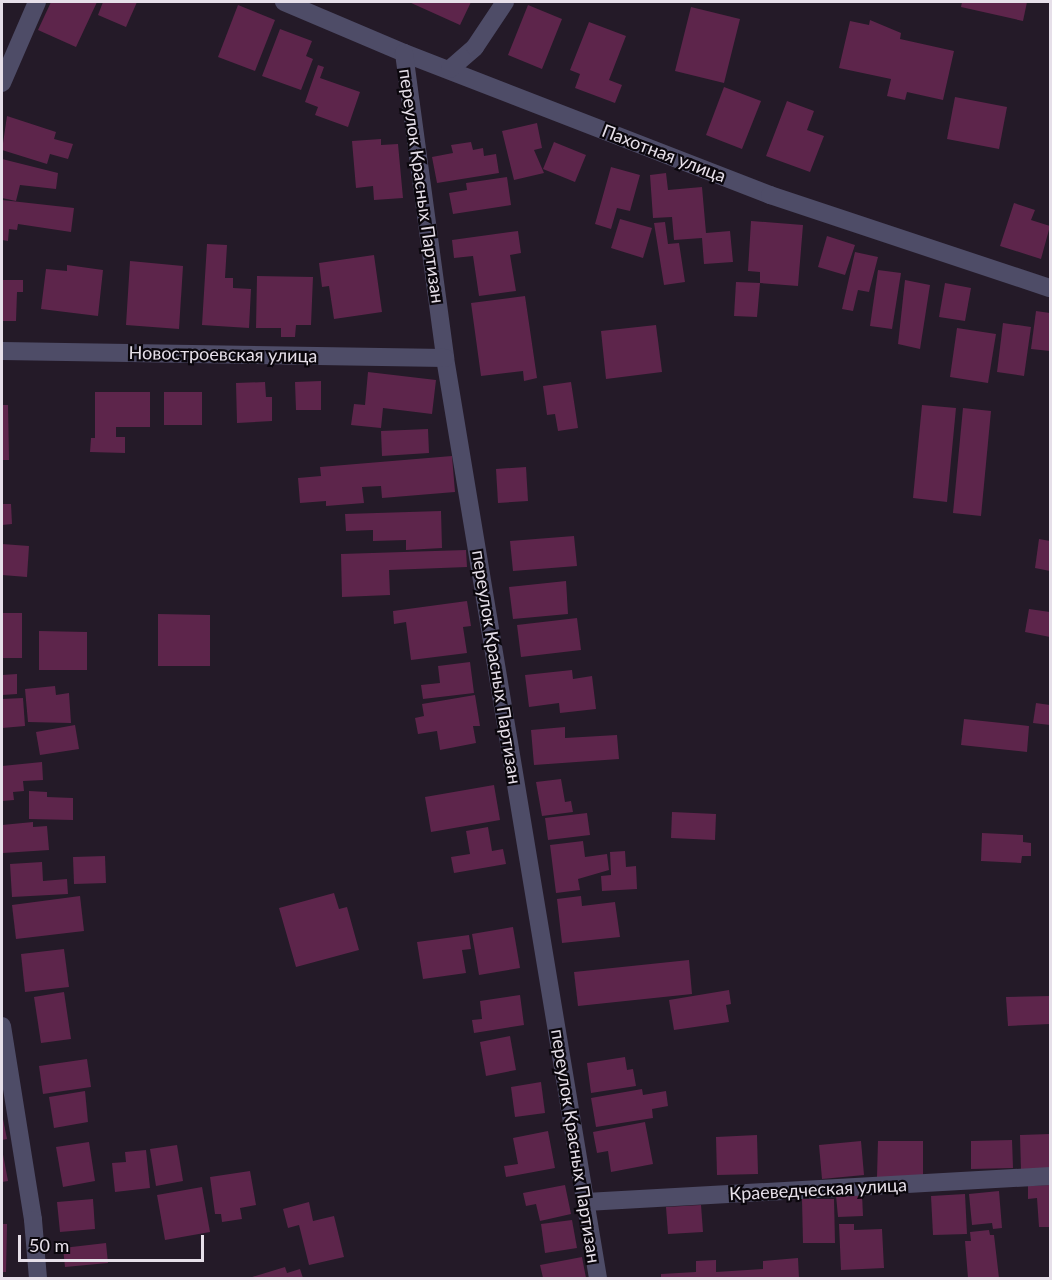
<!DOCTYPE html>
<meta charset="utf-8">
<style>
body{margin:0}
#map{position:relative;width:1052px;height:1280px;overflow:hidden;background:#241a28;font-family:Lato,sans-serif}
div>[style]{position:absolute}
.building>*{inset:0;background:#5d254b}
.minor>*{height:18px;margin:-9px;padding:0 9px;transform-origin:9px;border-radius:9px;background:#4e4c67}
span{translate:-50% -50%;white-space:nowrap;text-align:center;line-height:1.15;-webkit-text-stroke:4.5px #0b070d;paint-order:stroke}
.street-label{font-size:18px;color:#e6dfe9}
.frame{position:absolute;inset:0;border:3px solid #e6dfe9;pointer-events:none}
.scale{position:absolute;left:18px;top:1235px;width:186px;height:27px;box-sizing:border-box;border:3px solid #e6dfe9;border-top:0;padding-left:8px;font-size:18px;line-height:21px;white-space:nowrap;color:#e6dfe9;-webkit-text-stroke:4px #0b070d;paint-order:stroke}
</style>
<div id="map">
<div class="building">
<i style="clip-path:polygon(51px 2px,97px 2px,76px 47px,38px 30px)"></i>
<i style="clip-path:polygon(103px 2px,137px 2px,126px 27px,98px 15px)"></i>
<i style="clip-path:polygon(409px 2px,471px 2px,460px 25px)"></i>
<i style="clip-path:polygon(962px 2px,1027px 2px,1023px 21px,961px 7px)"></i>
<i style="clip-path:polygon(238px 5px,275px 20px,255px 71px,218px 57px)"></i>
<i style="clip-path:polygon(528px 5px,562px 19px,542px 69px,508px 55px)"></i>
<i style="clip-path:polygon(691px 7px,740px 19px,724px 83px,675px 71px)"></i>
<i style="clip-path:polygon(870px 20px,901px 33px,900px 39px,954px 51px,943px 100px,907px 92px,905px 100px,887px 96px,891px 79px,839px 68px,850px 21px,869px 25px)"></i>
<i style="clip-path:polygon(589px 22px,626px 36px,609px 80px,622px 85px,615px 103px,575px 88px,580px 74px,570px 70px)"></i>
<i style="clip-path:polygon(280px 29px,312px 41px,306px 56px,313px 59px,301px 90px,262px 76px)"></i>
<i style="clip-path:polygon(318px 65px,324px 67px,320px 78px,360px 92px,348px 127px,315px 115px,318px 107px,305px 102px)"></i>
<i style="clip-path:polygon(724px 87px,761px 101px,742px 149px,706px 135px)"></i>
<i style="clip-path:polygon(955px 97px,1007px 107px,999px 149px,947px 139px)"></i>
<i style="clip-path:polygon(787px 101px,814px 111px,807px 130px,824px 136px,810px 172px,766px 156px)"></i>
<i style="clip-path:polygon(7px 116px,56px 132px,54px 139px,73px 144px,68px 159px,50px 154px,47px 164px,2px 150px)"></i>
<i style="clip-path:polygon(537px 123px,542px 148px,534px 150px,544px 173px,514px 180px,502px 131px)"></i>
<i style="clip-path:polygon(381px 139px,381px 145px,398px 144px,403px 198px,374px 200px,373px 186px,356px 188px,352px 141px)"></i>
<i style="clip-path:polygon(471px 142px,473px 150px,483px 148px,484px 156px,496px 154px,499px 173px,437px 183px,432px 157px,453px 153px,451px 145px)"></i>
<i style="clip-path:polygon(554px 142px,586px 155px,575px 182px,543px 169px)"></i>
<i style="clip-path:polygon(2px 159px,58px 173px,56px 189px,20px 185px,16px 201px,2px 198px)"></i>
<i style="clip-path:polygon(611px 167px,640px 175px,630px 211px,617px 208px,611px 229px,595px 224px)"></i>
<i style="clip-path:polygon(666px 173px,668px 190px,702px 187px,706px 233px,730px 231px,733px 262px,704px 264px,702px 238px,674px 240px,672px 217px,653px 218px,650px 175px)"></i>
<i style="clip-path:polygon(507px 177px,511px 205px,453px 214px,449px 193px,467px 190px,466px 183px)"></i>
<i style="clip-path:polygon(2px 200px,74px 208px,71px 232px,18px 224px,17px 230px,9px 229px,8px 241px,2px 240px)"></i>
<i style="clip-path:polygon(1014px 203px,1035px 210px,1031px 220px,1050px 226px,1041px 259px,1000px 246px)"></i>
<i style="clip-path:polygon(620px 219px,652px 228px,643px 258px,611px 248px)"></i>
<i style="clip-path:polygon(751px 221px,803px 225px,798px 286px,760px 283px,760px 272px,748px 271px)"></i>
<i style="clip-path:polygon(665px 222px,668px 244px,679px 243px,685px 282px,664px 285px,654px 223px)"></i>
<i style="clip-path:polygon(518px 231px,521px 253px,510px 255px,516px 291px,479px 296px,473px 256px,454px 258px,452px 240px)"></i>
<i style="clip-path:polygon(827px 236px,855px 245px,845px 275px,818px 267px)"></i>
<i style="clip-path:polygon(207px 244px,227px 245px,225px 278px,233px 278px,233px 288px,251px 289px,249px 328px,202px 325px)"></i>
<i style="clip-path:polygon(855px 252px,878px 257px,869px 292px,858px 290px,853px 311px,842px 309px)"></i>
<i style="clip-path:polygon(374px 255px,382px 312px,334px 319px,329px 286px,322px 287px,319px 263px)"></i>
<i style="clip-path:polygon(130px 261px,183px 266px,179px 329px,126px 325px)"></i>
<i style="clip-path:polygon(67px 265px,103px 270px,98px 316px,41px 309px,46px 269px,67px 271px)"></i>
<i style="clip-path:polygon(878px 270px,901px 273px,892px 329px,870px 326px)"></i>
<i style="clip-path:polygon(257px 276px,313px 277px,311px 325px,296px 325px,295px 337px,281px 337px,281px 328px,256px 328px)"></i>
<i style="clip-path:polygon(3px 280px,23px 280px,23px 292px,17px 292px,16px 321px,2px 321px)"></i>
<i style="clip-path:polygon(905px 280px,930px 285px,920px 349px,898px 344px)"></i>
<i style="clip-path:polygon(736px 282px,760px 283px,757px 317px,734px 316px)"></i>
<i style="clip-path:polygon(945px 283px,971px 288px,965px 321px,939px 317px)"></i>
<i style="clip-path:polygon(525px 296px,537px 378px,524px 381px,523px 371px,481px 376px,471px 303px)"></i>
<i style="clip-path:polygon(1036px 311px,1050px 313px,1050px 351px,1031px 349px)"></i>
<i style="clip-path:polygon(1003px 323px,1031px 327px,1024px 376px,997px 372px)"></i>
<i style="clip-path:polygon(656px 325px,662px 372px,606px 379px,601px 331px)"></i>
<i style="clip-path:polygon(957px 328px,996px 334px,988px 383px,950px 377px)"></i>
<i style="clip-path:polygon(368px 372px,436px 380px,432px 414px,383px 408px,381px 428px,351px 425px,354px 404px,365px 405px)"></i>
<i style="clip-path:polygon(321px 381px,321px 410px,296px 410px,295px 382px)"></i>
<i style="clip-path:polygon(265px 382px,266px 397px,272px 397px,272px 421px,237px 423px,236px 383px)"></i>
<i style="clip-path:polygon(571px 382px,578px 428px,558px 431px,555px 414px,547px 415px,543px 386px)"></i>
<i style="clip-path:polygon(95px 392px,150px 392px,150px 427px,116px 427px,116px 437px,125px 437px,125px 453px,90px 452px,91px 438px,95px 438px)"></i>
<i style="clip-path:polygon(164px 392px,202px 392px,202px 425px,164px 425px)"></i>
<i style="clip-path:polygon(2px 405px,8px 405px,9px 460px,2px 460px)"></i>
<i style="clip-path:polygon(922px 405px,956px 408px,947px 502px,913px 498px)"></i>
<i style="clip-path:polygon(963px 408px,991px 411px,981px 516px,953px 513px)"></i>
<i style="clip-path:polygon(428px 429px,429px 453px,382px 456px,381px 431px)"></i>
<i style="clip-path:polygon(452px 456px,455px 492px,382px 498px,381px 486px,362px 487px,364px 503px,326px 506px,326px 501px,300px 503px,298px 478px,321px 476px,320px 467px)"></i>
<i style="clip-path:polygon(526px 467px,528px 501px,498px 503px,496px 469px)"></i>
<i style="clip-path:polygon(2px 504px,11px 504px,12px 524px,2px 525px)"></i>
<i style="clip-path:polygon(441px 511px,442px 548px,406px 550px,406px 540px,373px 541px,373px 530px,346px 531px,345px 514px)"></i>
<i style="clip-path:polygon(574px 536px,577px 566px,513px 571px,510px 541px)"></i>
<i style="clip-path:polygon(1039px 539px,1050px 541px,1050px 571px,1035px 568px)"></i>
<i style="clip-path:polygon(2px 544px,29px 546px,27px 577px,2px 575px)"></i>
<i style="clip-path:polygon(466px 550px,467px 567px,389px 570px,390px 595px,342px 597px,341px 554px)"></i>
<i style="clip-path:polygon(566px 581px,568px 614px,513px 619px,509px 587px)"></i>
<i style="clip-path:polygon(467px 601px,471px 626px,463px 627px,467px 653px,411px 660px,406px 622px,394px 624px,393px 611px)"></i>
<i style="clip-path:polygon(1029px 609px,1050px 612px,1050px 637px,1025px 632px)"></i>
<i style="clip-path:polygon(2px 613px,22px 613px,22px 658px,2px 658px)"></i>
<i style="clip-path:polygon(158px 614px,210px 615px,210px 666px,158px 666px)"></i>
<i style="clip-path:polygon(577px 618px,581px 650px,521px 657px,517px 625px)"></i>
<i style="clip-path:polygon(39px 631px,87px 632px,87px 670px,39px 670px)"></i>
<i style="clip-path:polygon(470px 662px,474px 693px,423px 699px,421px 685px,440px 683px,438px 666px)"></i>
<i style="clip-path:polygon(572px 670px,573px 679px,592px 676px,596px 709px,560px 713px,559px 703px,529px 707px,525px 675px)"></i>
<i style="clip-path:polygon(17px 674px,17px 694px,2px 695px,2px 675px)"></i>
<i style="clip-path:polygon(55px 686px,56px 695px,69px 693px,71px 723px,28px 722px,25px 689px)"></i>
<i style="clip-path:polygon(475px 695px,480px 726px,473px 726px,476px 743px,440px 750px,437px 731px,418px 734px,415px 718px,424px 716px,422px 704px)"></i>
<i style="clip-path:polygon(23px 698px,25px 726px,2px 728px,2px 699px)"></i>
<i style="clip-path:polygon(1036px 703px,1050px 705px,1050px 725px,1033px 723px)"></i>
<i style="clip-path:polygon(964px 719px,1029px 726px,1027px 752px,961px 745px)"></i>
<i style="clip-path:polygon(75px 725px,79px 749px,40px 755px,36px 732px)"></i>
<i style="clip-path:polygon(565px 727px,565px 738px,617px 735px,619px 759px,534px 765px,531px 730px)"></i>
<i style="clip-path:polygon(42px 762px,43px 780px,23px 781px,24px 791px,13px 792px,14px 800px,2px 801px,2px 766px)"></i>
<i style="clip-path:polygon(561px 779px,565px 802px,571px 801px,573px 812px,542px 816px,536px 782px)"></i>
<i style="clip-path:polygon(494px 785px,500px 820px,431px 832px,425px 797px)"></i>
<i style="clip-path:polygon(29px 791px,47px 792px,47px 797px,73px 798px,73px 820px,29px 819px)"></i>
<i style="clip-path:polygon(672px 812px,716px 814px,715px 840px,671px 838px)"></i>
<i style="clip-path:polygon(587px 813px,590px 835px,548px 840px,545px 818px)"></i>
<i style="clip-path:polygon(33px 822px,33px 827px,47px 826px,49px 850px,3px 853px,2px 825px)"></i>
<i style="clip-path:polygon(488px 827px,492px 851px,503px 849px,506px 864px,454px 873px,451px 857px,470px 854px,466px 831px)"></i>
<i style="clip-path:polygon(982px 833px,1023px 835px,1023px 842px,1031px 843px,1031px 856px,1022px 856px,1021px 863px,981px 861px)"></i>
<i style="clip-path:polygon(583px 841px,585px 857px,607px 854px,609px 870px,578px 879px,580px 890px,556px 893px,550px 845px)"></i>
<i style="clip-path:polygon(625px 851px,626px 867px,636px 866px,637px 889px,602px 891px,601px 876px,611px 875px,610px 852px)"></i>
<i style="clip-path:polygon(105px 856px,106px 883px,74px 884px,73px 857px)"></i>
<i style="clip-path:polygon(42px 862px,43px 881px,67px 879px,68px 894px,12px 897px,10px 864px)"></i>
<i style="clip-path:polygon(334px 893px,339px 909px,347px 907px,359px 950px,296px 967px,279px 908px)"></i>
<i style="clip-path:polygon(80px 896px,84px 931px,16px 939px,12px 905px)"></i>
<i style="clip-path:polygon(581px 896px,582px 906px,615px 902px,620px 937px,562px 943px,557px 899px)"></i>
<i style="clip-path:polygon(513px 927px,520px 968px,479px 975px,472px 934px)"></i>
<i style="clip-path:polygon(469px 935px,471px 949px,462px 950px,466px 973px,423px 979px,417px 942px)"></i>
<i style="clip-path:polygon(64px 949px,69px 987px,25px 992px,21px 954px)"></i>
<i style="clip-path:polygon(689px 960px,692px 994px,578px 1006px,574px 972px)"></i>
<i style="clip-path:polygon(729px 990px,731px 1004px,726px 1005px,729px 1022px,674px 1030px,669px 1000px)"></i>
<i style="clip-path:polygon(64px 992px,71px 1039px,41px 1043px,34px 997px)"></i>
<i style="clip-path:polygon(520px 995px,524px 1025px,474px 1033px,472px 1020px,482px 1019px,480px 1001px)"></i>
<i style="clip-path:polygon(1050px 996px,1050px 1024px,1008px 1026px,1006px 997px)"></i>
<i style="clip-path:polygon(510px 1036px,516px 1070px,486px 1076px,480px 1042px)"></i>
<i style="clip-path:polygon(625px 1057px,627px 1070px,633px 1069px,636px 1086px,591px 1093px,587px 1063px)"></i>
<i style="clip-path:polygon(87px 1059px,91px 1087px,43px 1094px,39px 1066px)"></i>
<i style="clip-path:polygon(541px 1082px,545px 1113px,515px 1117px,511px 1087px)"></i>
<i style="clip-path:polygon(642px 1089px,643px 1095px,666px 1091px,668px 1106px,652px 1109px,653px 1118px,596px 1127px,591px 1098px)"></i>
<i style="clip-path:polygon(85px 1091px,88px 1122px,54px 1128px,49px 1097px)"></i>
<i style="clip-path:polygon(2px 1114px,7px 1139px,2px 1140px)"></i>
<i style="clip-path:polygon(645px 1122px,653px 1164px,611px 1172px,608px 1151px,597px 1153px,593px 1132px)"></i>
<i style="clip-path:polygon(548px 1131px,555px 1168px,506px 1177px,504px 1166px,518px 1164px,513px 1138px)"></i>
<i style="clip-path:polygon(1050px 1134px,1050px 1169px,1021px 1170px,1020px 1135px)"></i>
<i style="clip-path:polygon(757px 1135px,758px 1174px,717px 1175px,716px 1137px)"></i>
<i style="clip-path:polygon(1012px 1140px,1013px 1168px,971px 1169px,971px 1141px)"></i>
<i style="clip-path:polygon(861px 1141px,864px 1175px,822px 1179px,819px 1145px)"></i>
<i style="clip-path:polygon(878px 1141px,923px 1141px,923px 1177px,877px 1177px)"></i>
<i style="clip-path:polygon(89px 1142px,95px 1181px,63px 1187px,56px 1147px)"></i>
<i style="clip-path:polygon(177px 1145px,183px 1181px,156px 1186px,150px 1149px)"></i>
<i style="clip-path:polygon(2px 1149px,8px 1181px,2px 1182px)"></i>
<i style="clip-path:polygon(146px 1150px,150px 1188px,115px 1192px,112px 1163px,126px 1162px,125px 1152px)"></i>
<i style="clip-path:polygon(250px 1171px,256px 1205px,240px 1208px,242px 1219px,222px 1222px,221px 1214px,215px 1214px,210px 1177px)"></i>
<i style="clip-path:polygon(565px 1185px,571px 1214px,540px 1221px,536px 1204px,526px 1206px,523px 1193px)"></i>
<i style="clip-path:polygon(1050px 1185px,1050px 1227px,1039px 1227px,1037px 1198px,1028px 1199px,1028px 1186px)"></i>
<i style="clip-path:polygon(202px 1187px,210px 1232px,165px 1240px,157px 1195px)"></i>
<i style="clip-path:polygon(999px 1191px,1002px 1228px,993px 1229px,992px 1223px,972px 1225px,969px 1194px)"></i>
<i style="clip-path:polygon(862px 1194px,863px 1216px,838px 1217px,836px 1195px)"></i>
<i style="clip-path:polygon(965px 1194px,967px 1234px,933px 1235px,931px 1196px)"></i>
<i style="clip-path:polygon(93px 1199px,95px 1229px,60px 1232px,57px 1202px)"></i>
<i style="clip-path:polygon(802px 1199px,834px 1199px,835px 1243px,803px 1243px)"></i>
<i style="clip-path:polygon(309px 1202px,313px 1221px,334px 1216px,344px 1257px,309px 1265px,299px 1225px,288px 1228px,283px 1209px)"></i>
<i style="clip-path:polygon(701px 1205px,703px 1232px,668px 1234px,666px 1207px)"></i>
<i style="clip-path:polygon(572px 1220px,577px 1248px,545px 1253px,541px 1224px)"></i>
<i style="clip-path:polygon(2px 1224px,7px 1224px,6px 1272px,2px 1272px)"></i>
<i style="clip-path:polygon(839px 1224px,854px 1224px,854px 1230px,882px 1229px,884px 1268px,841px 1270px)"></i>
<i style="clip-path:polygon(989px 1230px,990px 1235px,994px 1235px,999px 1278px,968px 1278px,965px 1241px,971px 1241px,970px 1232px)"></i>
<i style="clip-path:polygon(106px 1243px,108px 1263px,65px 1267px,63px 1248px)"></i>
<i style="clip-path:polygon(582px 1257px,586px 1278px,543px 1278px,540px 1265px)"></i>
<i style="clip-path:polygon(798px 1258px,799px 1278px,661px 1278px,661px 1274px,696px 1272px,696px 1261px,716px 1260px,716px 1272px,763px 1269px,763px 1261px)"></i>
<i style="clip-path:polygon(285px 1267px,287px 1273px,300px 1269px,303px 1278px,249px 1278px)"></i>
</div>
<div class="minor">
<i style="left:284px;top:2px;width:130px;rotate:23deg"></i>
<i style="left:404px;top:53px;width:393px;rotate:21.2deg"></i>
<i style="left:770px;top:195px;width:295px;rotate:18.4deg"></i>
<i style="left:404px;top:53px;width:308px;rotate:82.3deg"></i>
<i style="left:445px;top:358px;width:933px;rotate:80.56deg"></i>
<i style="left:450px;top:69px;width:33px;rotate:-41deg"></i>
<i style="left:475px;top:47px;width:54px;rotate:-56.3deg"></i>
<i style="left:2px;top:83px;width:88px;rotate:-66.6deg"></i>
<i style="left:2px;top:351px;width:443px;rotate:0.9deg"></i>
<i style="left:2px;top:1026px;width:196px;rotate:80.9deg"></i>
<i style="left:33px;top:1220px;width:58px;rotate:85.1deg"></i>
<i style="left:586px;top:1202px;width:465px;rotate:-3.2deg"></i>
</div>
<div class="street-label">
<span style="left:664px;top:153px;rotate:21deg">Пахотная улица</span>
<span style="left:422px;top:186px;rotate:82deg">переулок Красных Партизан</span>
<span style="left:223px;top:354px;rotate:1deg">Новостроевская улица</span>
<span style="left:497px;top:667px;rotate:81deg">переулок Красных Партизан</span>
<span style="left:576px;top:1146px;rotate:81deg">переулок Красных Партизан</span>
<span style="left:818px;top:1189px;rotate:-3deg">Краеведческая улица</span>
</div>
<div class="frame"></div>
<div class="scale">50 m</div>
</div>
